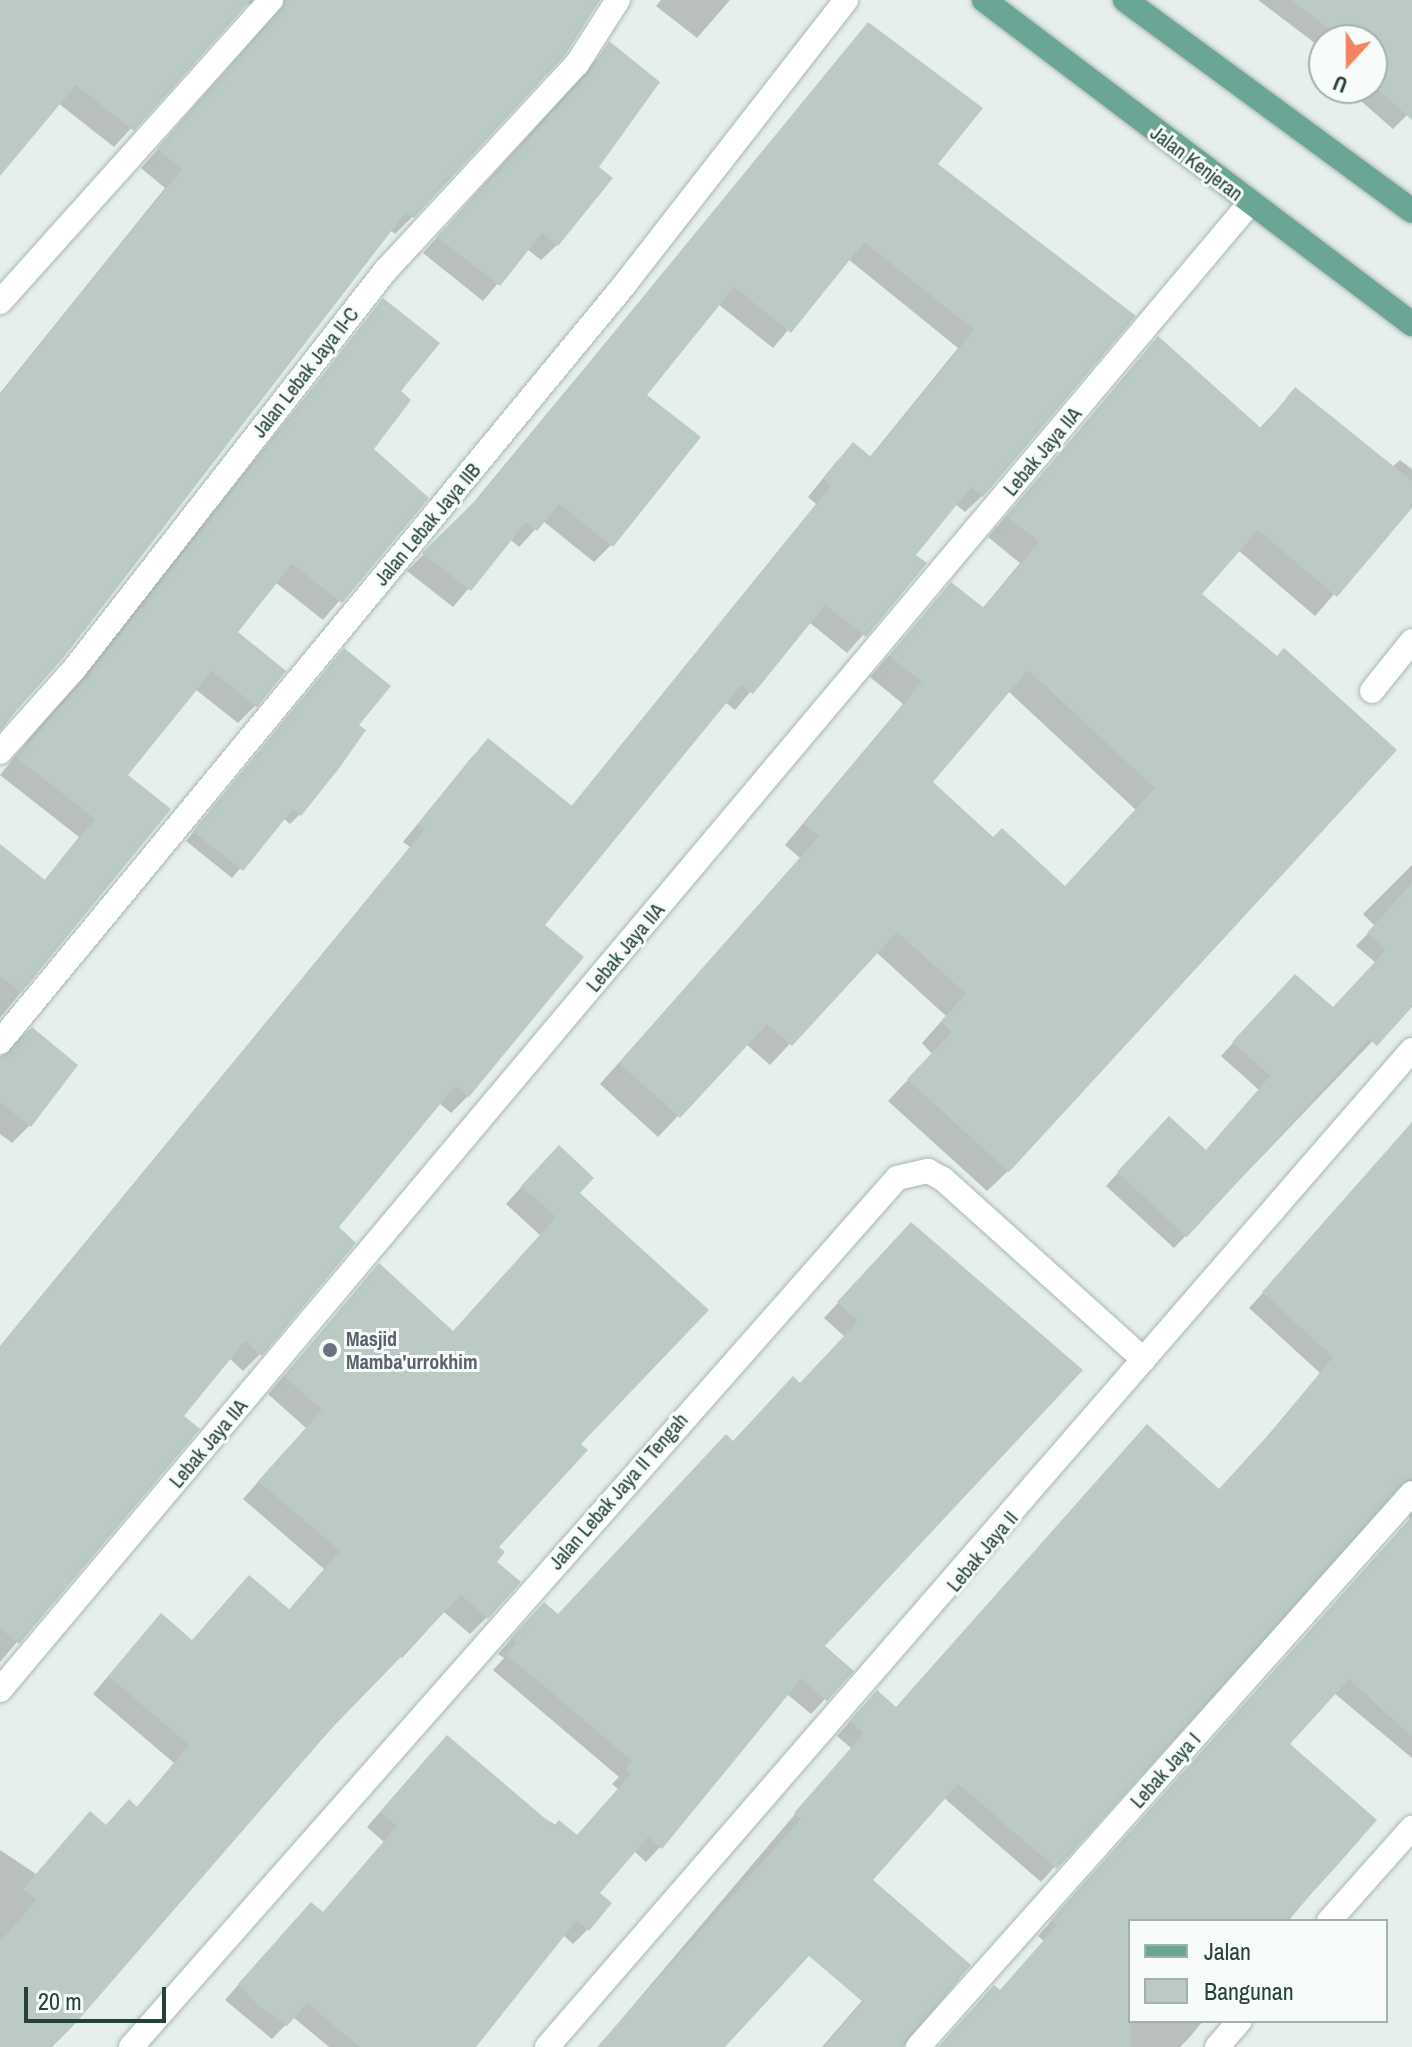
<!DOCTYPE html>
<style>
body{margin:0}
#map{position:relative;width:1412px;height:2047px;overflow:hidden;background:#e6efeb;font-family:"Archivo Narrow",sans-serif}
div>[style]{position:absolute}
.shadow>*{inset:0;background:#0003}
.building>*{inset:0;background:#bbcac4}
.roads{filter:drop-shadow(0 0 2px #a8b8b2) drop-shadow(0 0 2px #a8b8b2)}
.minor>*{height:24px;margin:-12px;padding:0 12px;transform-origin:12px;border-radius:12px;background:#fff}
.major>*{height:24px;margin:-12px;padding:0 12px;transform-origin:12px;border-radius:12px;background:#6aa596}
.dots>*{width:22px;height:22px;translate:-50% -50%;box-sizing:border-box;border:4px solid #f7fbf9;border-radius:50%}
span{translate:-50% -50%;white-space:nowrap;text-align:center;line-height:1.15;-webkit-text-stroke:6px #f7fbf9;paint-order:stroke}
.street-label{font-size:20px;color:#24423a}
.worship-label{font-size:20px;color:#5b616d;font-weight:700}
.left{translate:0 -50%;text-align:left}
.legend{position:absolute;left:1128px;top:1919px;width:260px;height:104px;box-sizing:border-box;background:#f7fbf9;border:2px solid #a3b1ad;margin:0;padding:10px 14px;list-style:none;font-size:24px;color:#24423a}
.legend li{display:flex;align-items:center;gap:16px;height:40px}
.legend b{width:40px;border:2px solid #a3b1ad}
.north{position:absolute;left:1308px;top:24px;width:80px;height:80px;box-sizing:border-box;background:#f7fbf9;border:2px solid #a3b1ad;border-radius:50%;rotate:201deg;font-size:22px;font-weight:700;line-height:32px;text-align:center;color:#24423a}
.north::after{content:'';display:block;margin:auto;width:28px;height:36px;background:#f4845f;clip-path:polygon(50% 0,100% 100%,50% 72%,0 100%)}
.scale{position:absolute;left:24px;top:1987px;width:142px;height:36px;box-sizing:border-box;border:4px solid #24423a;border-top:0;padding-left:10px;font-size:24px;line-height:28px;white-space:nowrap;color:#24423a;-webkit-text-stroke:6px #f7fbf9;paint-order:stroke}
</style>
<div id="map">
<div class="shadow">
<i style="clip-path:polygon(0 0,599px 0,412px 217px,395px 234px,390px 230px,0 731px,0 393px,165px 188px,141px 168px,265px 30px,256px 2px,242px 6px,114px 147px,58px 103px,0 172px)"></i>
<i style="clip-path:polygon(661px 0,730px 0,697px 38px,656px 6px)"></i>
<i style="clip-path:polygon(1258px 0,1412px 0,1412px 110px,1393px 129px,1346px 88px,1372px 88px,1372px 40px,1324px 40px,1324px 50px)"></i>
<i style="clip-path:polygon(869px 24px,936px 164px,1133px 316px,982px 496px,965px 512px,955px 504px,914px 555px,925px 564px,847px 653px,809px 622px,735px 710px,725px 702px,542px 925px,468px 1096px,451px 1113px,439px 1103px,337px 1228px,260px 1354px,243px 1371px,229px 1358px,181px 1417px,197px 1430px,0 1662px,0 1346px,410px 847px,403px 842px,471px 758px,488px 741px,570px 808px,816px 504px,808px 497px,836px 462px,853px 445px,869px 458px,958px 348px,848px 259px,773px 348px,718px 304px,644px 395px,611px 545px,594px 562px,543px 521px,519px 547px,510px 539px,453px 607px,407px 571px,464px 514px)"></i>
<i style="clip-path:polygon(610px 44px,596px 167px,557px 245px,541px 260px,527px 249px,483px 301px,423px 253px)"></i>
<i style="clip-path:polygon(383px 301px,398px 392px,371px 450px,426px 498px,323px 620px,275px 582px,235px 632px,256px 705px,238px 723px,195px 689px,125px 775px,168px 810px,0 1018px,0 846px,43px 882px,79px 837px,0 775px)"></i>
<i style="clip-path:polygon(evenodd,1158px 339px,1259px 429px,1296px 389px,1392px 467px,1400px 460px,1412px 469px,1412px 505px,1315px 616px,1238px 550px,1200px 595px,1276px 658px,1008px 1171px,987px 1191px,888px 1101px,932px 1054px,922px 1043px,946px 1016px,876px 952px,770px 1065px,746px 1044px,658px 1137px,600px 1084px,800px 858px,785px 845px,903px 704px,870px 677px,951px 585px,982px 609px,1020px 563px,988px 537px,1158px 339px,1008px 691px,1136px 810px,1064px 888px,993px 840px,930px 782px,1008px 691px)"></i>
<i style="clip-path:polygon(335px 660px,357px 725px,300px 814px,290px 824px,283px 818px,232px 878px,186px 841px)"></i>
<i style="clip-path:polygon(1412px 865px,1412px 1000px,1174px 1248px,1106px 1186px,1156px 1131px,1205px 1152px,1259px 1090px,1221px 1056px,1283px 989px,1332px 1010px,1376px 963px,1356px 946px,1375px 926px,1363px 914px)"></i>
<i style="clip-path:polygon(0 1057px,30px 1125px,12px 1143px,0 1134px)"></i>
<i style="clip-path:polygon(1412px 1130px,1412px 1758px,1334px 1693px,1287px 1744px,1374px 1820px,1288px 1921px,1130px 1921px,1130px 2021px,1203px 2021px,1189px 2038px,1180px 2047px,939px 2047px,999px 1992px,1044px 1941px,1038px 1936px,1409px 1520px,1409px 1496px,1386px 1497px,1041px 1882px,943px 1797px,722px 2047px,598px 2047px,851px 1748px,837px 1736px,862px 1707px,895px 1709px,1219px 1491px,1265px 1439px,1320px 1373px,1249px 1308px)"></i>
<i style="clip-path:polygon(542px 1164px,577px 1193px,579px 1444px,496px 1547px,487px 1617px,470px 1634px,444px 1612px,402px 1658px,397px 1654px,51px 2047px,0 2047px,0 1850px,36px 1874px,90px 1814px,105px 1827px,136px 1808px,174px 1763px,93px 1694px,145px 1633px,191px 1641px,288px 1611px,324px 1569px,243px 1499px,306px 1428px,268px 1394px,379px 1266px,452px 1333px,541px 1236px,506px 1204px)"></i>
<i style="clip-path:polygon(897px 1239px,822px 1646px,851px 1671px,811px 1714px,787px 1694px,660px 1847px,646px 1862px,634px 1851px,597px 1893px,588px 1929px,573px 1944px,563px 1935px,474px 2047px,329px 2047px,293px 2017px,272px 2039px,225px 2000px,296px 1919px,322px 1914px,384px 1842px,367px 1827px,432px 1752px,576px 1837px,618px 1789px,612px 1784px,619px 1777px,493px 1670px,504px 1658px,498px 1654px,529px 1619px,558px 1616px,800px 1385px,845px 1337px,824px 1318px)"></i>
<i style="clip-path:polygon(912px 1943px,903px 2047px,822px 2047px)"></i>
</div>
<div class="building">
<i style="clip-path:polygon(0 0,251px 0,134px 131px,76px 85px,0 176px)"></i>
<i style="clip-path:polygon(286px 0,600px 0,565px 55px,414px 218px,406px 212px,63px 658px,0 729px,0 394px,182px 169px,157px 149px)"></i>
<i style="clip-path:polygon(1291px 0,1412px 0,1412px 120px,1372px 84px,1372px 40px,1344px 40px)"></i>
<i style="clip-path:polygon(868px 22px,983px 108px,938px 164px,1136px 316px,983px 497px,971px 487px,916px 555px,927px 563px,866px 637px,825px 605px,753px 694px,741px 685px,545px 925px,584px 957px,469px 1097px,455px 1086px,339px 1227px,356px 1243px,262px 1356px,245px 1341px,184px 1416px,200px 1429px,19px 1644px,0 1628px,0 1347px,425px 829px,418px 824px,488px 738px,572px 806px,831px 486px,823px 479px,853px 442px,871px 457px,974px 330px,864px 242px,791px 333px,734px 287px,647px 395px,701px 437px,613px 547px,559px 504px,537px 531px,526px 522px,471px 591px,422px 553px,481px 495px)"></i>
<i style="clip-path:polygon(609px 41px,660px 82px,599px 167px,613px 178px,558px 246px,542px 233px,500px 286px,437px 237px,588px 74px)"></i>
<i style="clip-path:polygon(383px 298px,440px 343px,401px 391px,411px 400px,374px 449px,429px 498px,342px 603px,292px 564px,238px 632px,286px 671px,257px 707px,212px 671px,128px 775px,171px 809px,21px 993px,0 976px,0 844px,45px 880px,95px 819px,16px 757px,87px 677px)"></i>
<i style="clip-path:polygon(evenodd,1158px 336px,1262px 429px,1295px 387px,1412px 481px,1412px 508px,1337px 597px,1258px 530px,1202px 594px,1277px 656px,1284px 648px,1397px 750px,1009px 1172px,907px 1079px,952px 1032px,941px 1021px,966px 994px,897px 932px,792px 1046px,767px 1024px,680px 1118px,619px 1063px,819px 836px,804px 824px,922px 682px,889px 656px,951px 582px,984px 608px,1039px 542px,1007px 516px,1158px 336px,1028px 670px,1155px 788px,1065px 886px,1002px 828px,993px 837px,933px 782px,1028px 670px)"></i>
<i style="clip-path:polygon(344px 648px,391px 686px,359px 725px,366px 730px,340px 767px,301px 816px,293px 809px,243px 871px,193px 831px)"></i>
<i style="clip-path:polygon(1412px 883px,1412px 1007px,1377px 1046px,1369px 1039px,1187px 1237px,1117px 1172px,1169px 1116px,1206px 1150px,1270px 1076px,1232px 1042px,1295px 974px,1333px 1007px,1386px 950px,1367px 933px)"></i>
<i style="clip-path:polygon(32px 1027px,78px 1065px,31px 1127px,0 1102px,0 1057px)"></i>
<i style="clip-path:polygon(1412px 1122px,1412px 1478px,1057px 1869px,958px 1784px,873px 1880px,971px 1965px,903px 2047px,824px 2047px,863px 2002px,809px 1956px,725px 2047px,597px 2047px,801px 1819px,794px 1813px,864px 1733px,850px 1721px,877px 1690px,896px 1707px,1147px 1424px,1219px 1489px,1280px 1422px,1333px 1357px,1262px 1292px)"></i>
<i style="clip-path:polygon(559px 1145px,594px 1178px,580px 1193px,709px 1310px,581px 1444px,588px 1450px,499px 1547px,505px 1552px,497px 1562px,521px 1582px,488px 1619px,461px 1595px,330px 1730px,74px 2025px,52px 2047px,0 2047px,0 1942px,36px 1900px,23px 1889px,90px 1811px,106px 1825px,129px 1799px,137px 1807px,189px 1745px,108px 1676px,161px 1613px,192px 1640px,249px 1575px,290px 1610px,340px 1551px,258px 1481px,322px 1410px,284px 1376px,379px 1263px,453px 1331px,556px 1217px,521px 1186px)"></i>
<i style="clip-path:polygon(911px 1222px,1083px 1370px,825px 1646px,854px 1671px,827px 1701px,801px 1679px,662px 1849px,648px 1837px,600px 1893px,612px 1903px,589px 1931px,577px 1920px,476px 2047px,360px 2047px,307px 2003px,287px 2026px,258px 2005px,238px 1984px,311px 1902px,323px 1912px,397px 1826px,380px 1812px,447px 1735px,554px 1826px,559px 1820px,577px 1835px,631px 1774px,625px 1769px,632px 1761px,506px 1654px,517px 1643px,511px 1638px,544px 1602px,558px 1614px,726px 1434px,733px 1441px,793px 1376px,800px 1383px,858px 1321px,837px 1302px)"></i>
<i style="clip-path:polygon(1412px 1516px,1412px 1737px,1349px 1679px,1290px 1744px,1377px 1820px,1334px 1869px,1286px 1921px,1130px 1921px,1130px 2047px,938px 2047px,994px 1985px,1000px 1990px,1057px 1925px,1051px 1920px)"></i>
</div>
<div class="roads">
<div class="minor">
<i style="left:0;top:302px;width:406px;rotate:-48.1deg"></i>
<i style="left:1372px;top:691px;width:64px;rotate:-51.3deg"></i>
<i style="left:0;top:752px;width:113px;rotate:-48.2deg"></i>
<i style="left:75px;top:668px;width:505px;rotate:-52deg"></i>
<i style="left:386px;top:270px;width:281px;rotate:-47.2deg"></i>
<i style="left:577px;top:64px;width:76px;rotate:-57.4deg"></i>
<i style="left:0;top:1042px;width:982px;rotate:-50.49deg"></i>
<i style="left:625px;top:284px;width:360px;rotate:-52.1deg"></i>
<i style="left:0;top:1690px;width:1943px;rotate:-49.95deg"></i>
<i style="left:1329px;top:1921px;width:125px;rotate:-48.3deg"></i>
<i style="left:131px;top:2047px;width:1158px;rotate:-48.6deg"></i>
<i style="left:897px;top:1178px;width:32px;rotate:-13deg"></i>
<i style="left:928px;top:1171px;width:17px;rotate:28deg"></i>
<i style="left:943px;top:1179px;width:270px;rotate:42deg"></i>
<i style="left:547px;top:2047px;width:1320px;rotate:-49.06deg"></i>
<i style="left:918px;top:2047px;width:742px;rotate:-48.28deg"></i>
<i style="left:1217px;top:2047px;width:35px;rotate:-49deg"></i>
</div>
<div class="major">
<i style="left:984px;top:0;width:537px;rotate:37.13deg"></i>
<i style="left:1125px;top:0;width:356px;rotate:36.3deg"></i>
</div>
</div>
<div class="dots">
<i style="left:330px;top:1350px;background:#6b7280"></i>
</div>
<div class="street-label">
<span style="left:1197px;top:163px;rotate:37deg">Jalan Kenjeran</span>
<span style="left:305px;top:372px;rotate:-52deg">Jalan Lebak Jaya II-C</span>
<span style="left:1042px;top:451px;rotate:-50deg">Lebak Jaya IIA</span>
<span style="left:427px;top:524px;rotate:-50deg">Jalan Lebak Jaya IIB</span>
<span style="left:625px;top:947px;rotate:-50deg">Lebak Jaya IIA</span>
<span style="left:208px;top:1443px;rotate:-50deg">Lebak Jaya IIA</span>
<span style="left:618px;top:1491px;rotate:-49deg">Jalan Lebak Jaya II Tengah</span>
<span style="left:982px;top:1551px;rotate:-50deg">Lebak Jaya II</span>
<span style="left:1165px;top:1770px;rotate:-48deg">Lebak Jaya I</span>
</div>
<div class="worship-label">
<span class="left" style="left:346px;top:1350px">Masjid<br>Mamba'urrokhim</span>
</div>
<ul class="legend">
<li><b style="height:10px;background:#6aa596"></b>Jalan</li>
<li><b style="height:22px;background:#bbcac4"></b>Bangunan</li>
</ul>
<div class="north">U</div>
<div class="scale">20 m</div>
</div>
